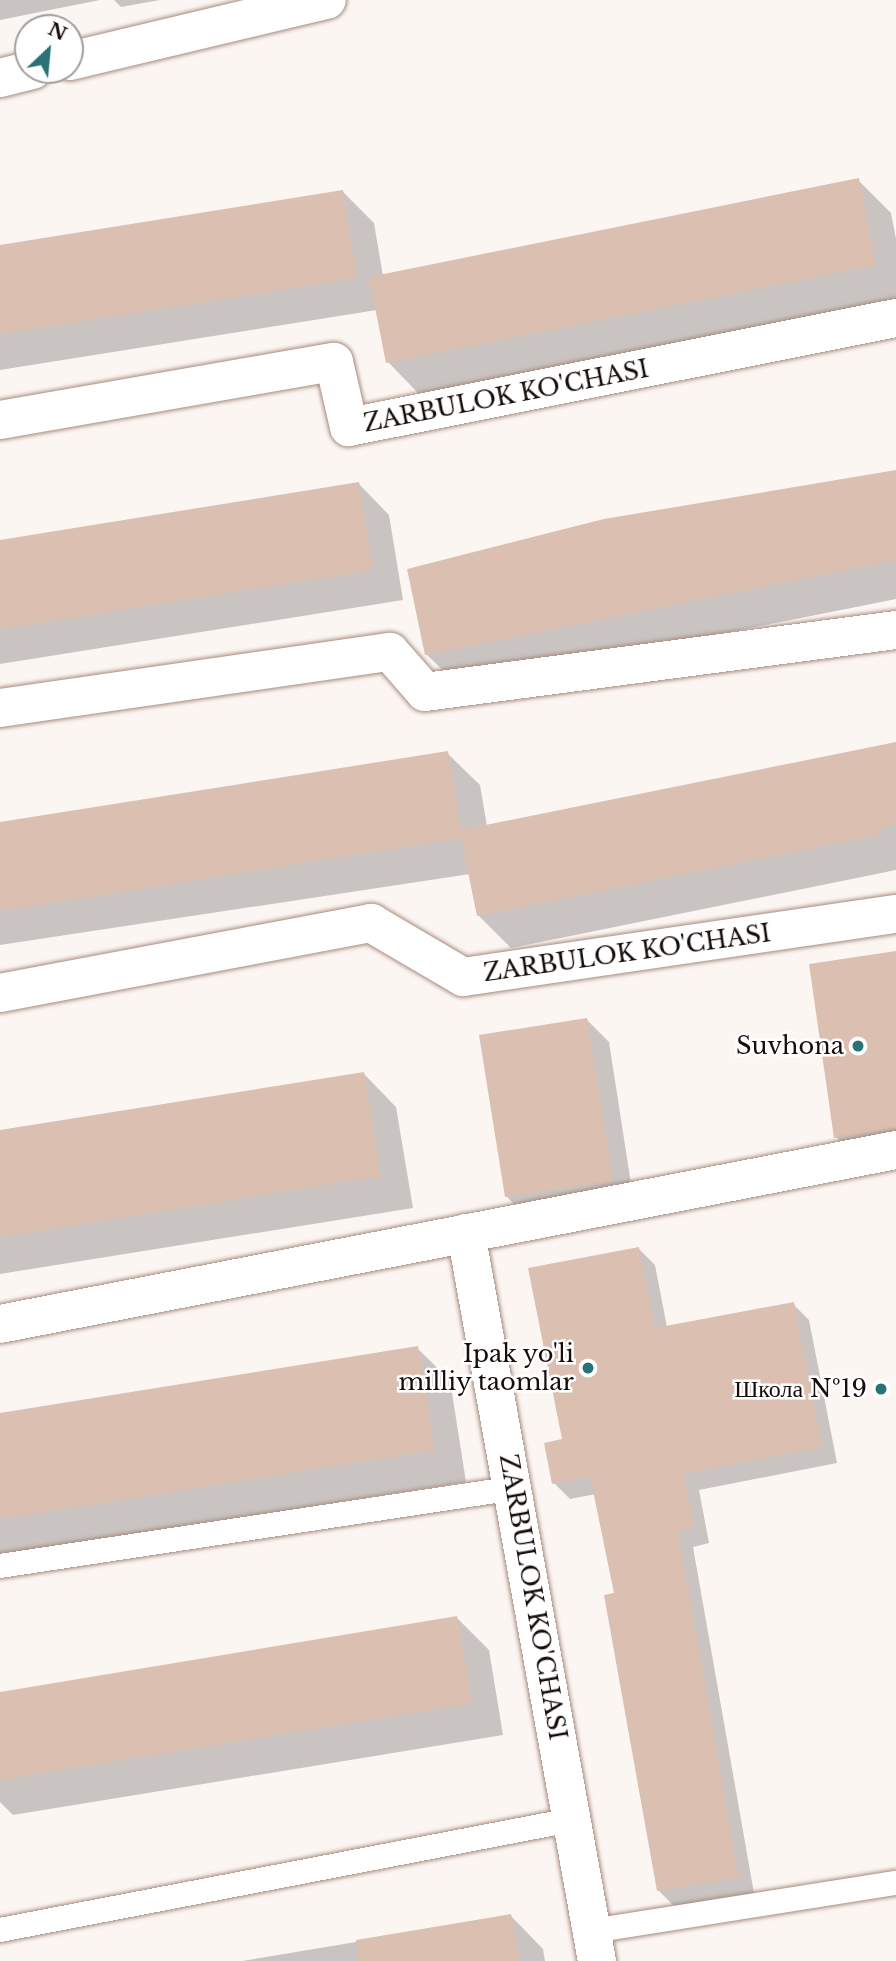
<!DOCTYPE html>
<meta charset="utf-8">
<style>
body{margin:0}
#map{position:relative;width:896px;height:1961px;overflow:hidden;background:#fcf6f3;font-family:"Libre Baskerville",serif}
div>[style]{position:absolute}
.shadow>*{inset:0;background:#0003}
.building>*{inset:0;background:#dbbfb1}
.roads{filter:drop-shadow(0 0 2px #a68b7e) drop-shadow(0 0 2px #a68b7e)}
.service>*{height:24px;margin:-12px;padding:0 12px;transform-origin:12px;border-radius:12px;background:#fff}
.minor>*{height:38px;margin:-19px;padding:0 19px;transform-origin:19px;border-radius:19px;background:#fff}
.dots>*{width:19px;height:19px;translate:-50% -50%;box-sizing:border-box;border:4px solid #fff;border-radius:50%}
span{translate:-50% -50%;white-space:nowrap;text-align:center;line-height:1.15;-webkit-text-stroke:5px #fff;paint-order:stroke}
.street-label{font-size:24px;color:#160c08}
.poi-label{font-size:24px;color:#160c08}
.right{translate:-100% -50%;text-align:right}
.north{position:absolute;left:14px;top:14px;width:70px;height:70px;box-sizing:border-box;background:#fff;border:2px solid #a29e9c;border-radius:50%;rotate:26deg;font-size:19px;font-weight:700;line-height:28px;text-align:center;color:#160c08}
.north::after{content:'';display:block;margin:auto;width:24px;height:32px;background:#287375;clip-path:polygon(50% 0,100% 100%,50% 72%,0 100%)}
</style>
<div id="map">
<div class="shadow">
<i style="clip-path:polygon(0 0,100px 0,0 20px)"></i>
<i style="clip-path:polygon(114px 0,160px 0,121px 7px)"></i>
<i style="clip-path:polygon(858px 180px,891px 213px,896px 239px,896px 300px,420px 395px,388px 362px,377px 310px,0 370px,0 247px,343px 192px,374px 223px,383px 276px)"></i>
<i style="clip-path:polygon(896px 471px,896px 599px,459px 686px,426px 654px)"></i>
<i style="clip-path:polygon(359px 484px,389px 515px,403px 600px,0 664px,0 542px)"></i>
<i style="clip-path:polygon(896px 744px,896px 870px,511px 948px,478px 915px,470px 874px,0 945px,0 824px,447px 753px,480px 785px,487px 826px)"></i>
<i style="clip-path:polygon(896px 953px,896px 1159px,863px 1164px,836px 1137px)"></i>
<i style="clip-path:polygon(587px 1020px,609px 1042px,634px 1203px,529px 1219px,506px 1196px)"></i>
<i style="clip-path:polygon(364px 1074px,396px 1107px,413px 1208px,0 1274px,0 1132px)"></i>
<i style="clip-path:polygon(639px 1249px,655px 1265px,667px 1327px,793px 1304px,809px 1320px,837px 1463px,699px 1490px,709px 1543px,693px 1547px,754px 1893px,674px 1906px,658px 1890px,616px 1594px,596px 1494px,570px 1499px,554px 1483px,564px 1441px)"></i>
<i style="clip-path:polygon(417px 1348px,450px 1380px,466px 1482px,0 1556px,0 1415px)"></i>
<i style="clip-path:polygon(457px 1618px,489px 1650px,503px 1735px,13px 1815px,0 1802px,0 1693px)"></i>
<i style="clip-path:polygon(511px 1916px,543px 1949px,545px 1961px,242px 1961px)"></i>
</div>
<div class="building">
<i style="clip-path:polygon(859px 178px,876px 265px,386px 363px,369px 277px)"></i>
<i style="clip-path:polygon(343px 190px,357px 278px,0 334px,0 245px)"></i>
<i style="clip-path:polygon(896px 470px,896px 560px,425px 655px,407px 569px,604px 519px)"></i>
<i style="clip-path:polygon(359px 482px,373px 570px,0 629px,0 540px)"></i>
<i style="clip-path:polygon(896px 742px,896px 824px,881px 827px,882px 834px,477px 916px,461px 838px,0 911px,0 822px,448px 751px,461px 830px)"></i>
<i style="clip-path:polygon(896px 951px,896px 1129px,834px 1138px,809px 964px)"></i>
<i style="clip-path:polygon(587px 1018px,613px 1181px,505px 1197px,479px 1035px)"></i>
<i style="clip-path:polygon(364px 1072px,381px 1176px,0 1237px,0 1130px)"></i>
<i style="clip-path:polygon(639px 1247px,655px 1328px,794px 1302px,822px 1447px,684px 1474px,694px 1528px,678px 1531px,739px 1877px,657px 1891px,604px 1595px,614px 1593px,590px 1476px,552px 1484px,544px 1443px,562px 1439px,528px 1268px)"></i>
<i style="clip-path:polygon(418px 1346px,435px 1450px,0 1519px,0 1413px)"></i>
<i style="clip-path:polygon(457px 1616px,472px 1703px,0 1780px,0 1692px)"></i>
<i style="clip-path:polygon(511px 1914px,519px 1961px,357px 1961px,356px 1940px)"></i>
</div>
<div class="roads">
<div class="service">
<i style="left:0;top:1566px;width:521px;rotate:-8.61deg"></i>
<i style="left:0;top:1930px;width:581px;rotate:-10.9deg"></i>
<i style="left:592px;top:1931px;width:308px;rotate:-9deg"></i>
</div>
<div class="minor">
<i style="left:70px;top:61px;width:264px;rotate:-13.4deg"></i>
<i style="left:0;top:78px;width:34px;rotate:-14deg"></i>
<i style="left:0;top:420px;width:339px;rotate:-9.9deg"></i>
<i style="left:334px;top:362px;width:67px;rotate:77deg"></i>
<i style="left:349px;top:427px;width:558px;rotate:-11.27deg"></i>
<i style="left:0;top:708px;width:394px;rotate:-8.2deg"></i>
<i style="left:390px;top:652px;width:53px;rotate:48.8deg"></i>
<i style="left:425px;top:692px;width:475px;rotate:-7.5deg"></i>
<i style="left:0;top:993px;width:378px;rotate:-10.7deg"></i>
<i style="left:371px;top:923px;width:107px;rotate:30.4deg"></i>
<i style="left:463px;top:977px;width:438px;rotate:-8.3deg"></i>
<i style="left:466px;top:1233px;width:740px;rotate:79.8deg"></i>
<i style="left:0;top:1324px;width:913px;rotate:-10.99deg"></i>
</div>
</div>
<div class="dots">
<i style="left:858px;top:1046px;background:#287375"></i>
<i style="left:588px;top:1368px;background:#287375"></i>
<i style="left:881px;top:1389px;background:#287375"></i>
</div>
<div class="street-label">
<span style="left:506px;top:396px;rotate:-11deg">ZARBULOK KO'CHASI</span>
<span style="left:627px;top:953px;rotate:-8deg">ZARBULOK KO'CHASI</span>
<span style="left:533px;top:1597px;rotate:80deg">ZARBULOK KO'CHASI</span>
</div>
<div class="poi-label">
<span class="right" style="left:844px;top:1046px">Suvhona</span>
<span class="right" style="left:574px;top:1368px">Ipak yo'li<br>milliy taomlar</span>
<span class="right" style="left:867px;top:1389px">Школа №19</span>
</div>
<div class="north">N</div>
</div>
